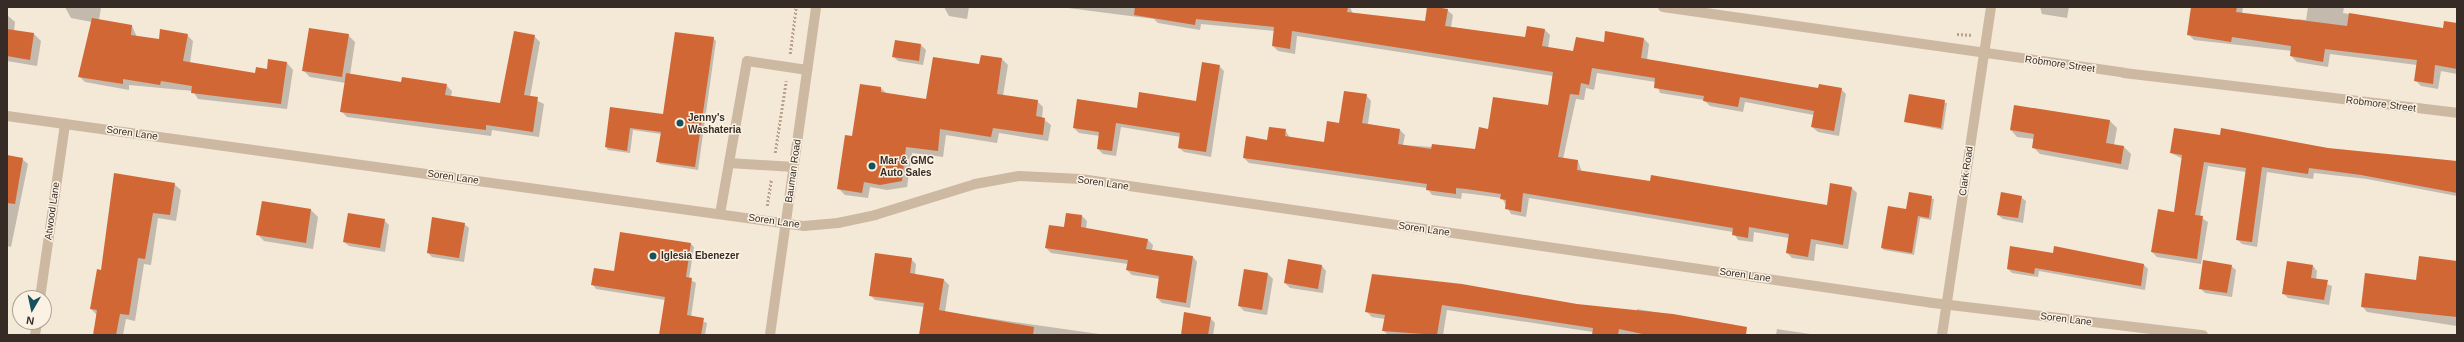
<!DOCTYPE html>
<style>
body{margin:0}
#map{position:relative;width:2464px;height:342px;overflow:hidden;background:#f4e8d7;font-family:Helvetica,sans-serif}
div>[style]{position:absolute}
.shadow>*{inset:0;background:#0003}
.building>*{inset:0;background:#d26736}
.path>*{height:2.5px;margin-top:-1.25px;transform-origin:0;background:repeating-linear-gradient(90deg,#b8a28c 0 2px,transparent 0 4px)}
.minor>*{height:10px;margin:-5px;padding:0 5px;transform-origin:5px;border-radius:5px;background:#cdb8a2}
.dots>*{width:11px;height:11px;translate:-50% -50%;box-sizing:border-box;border:2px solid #fbf2e4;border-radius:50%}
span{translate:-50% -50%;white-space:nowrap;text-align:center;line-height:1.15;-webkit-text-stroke:3px #fbf2e4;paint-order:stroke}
.street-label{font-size:10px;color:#362c25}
.poi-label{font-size:10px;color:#362c25;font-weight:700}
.left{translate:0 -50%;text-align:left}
.frame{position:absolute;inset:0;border:8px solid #362c25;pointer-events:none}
.north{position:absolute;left:12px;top:290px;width:40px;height:40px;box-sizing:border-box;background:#fbf2e4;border:1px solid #aca398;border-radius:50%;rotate:189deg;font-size:11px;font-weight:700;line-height:16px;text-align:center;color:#362c25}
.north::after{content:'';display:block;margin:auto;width:14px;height:18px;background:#17525c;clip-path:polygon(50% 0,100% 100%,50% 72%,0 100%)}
</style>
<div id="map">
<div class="shadow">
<i style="clip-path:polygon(65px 7px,101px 7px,99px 20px,132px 26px,137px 37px,160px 40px,187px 35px,193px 41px,190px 63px,255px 74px,287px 63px,293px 70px,287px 109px,198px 99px,193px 91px,129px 85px,129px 90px,85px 82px,79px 76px,92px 22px,71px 18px)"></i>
<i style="clip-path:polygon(944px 7px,969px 7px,967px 19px,949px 16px)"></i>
<i style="clip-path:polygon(1060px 7px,1350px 7px,1353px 14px,1425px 23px,1429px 7px,1447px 10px,1453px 15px,1451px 27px,1526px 38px,1545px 30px,1550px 35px,1548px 48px,1574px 52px,1605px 43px,1644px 39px,1649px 44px,1647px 60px,1819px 89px,1841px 89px,1846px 94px,1839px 136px,1818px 132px,1812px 127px,1814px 115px,1745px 102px,1743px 112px,1710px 106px,1704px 100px,1660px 93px,1656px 82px,1597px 73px,1594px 90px,1586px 88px,1584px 100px,1576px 99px,1563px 159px,1578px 161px,1582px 172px,1828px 206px,1852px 188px,1857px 193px,1848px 249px,1816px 244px,1814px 261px,1792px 258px,1787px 253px,1789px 238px,1754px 232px,1753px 242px,1738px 240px,1733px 232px,1529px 198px,1526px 217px,1511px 214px,1502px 198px,1472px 194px,1462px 193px,1461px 199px,1432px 195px,1427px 188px,1249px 163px,1244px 158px,1285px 130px,1290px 138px,1324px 143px,1366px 95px,1371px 101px,1368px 124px,1400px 130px,1405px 135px,1403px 145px,1476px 150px,1489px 130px,1549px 107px,1553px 76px,1297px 36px,1295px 54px,1278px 51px,1273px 46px,1275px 31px,1201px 24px,1200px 30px,1158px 23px,1154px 19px)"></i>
<i style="clip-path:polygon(2040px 7px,2069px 7px,2067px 18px,2042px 14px)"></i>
<i style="clip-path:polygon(2192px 7px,2243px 7px,2242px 14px,2296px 23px,2297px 19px,2306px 20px,2308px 7px,2344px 7px,2343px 13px,2444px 29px,2457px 24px,2457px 74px,2441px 71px,2438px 89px,2421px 86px,2415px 80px,2417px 65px,2330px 54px,2328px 67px,2297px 62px,2291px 56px,2292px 51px,2194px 40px,2188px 34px)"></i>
<i style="clip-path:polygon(7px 15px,15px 22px,14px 31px,34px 34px,41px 41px,37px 66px,7px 61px)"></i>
<i style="clip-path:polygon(348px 35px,355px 42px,350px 75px,402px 83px,446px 85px,452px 91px,451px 97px,501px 104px,534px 36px,540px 42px,530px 97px,544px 104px,539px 137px,492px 130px,491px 136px,347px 117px,341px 111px,346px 83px,310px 77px,303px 70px)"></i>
<i style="clip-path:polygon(713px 38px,716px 41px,698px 170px,660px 164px,657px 161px,661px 134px,633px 130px,630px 153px,608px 150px,606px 147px,611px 108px,664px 115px)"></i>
<i style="clip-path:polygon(921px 45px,926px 50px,923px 65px,898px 61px,893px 56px)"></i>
<i style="clip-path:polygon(982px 56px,1002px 59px,1008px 65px,1003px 96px,1037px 101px,1043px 107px,1042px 118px,1051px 125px,1048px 141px,999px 133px,997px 143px,946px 135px,943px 157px,912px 153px,907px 187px,887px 190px,870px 187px,868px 198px,845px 195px,839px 189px,853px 137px,861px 85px,881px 88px,887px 94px,927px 100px,980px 65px)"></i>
<i style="clip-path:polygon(1219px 66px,1224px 71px,1211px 157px,1184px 152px,1179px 148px,1181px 137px,1121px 127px,1116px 156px,1103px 154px,1098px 149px,1100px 136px,1079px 133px,1074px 128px,1137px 109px,1197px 102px)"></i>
<i style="clip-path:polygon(1910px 95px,1947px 103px,1943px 130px,1906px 122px)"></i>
<i style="clip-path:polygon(2110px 121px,2117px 128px,2114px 145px,2124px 147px,2131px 154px,2128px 170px,2040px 154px,2033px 147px,2034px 139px,2017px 137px,2011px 130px)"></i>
<i style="clip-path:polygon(2221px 136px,2457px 163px,2457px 196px,2367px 179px,2314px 173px,2313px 179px,2267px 172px,2257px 247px,2242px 244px,2237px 239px,2246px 172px,2208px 166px,2200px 217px,2208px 222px,2201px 264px,2157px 257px,2152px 252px,2174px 213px,2183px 159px,2171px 153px)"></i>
<i style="clip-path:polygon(7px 156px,22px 159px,28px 164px,11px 247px,7px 246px)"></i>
<i style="clip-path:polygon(174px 184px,181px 190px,176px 221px,158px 218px,151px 265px,144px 264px,135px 321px,126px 319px,123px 335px,94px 335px,97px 315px,91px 309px,102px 271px)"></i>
<i style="clip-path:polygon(1910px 193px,1934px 199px,1931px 220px,1920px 218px,1914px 255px,1884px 250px,1882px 248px,1907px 210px)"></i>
<i style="clip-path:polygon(2021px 197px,2026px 201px,2023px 223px,2003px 219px,1998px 215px)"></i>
<i style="clip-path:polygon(262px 203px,311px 210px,318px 217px,313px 249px,264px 241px,257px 234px)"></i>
<i style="clip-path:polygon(1066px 214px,1082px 216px,1087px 221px,1086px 229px,1148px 240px,1153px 245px,1152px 251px,1193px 257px,1197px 262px,1190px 308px,1162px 303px,1157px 298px,1160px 279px,1132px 275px,1127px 270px,1128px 264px,1051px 253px,1046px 248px,1064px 228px)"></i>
<i style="clip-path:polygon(384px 220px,389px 225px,385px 252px,349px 246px,344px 242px)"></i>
<i style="clip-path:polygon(464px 224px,469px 228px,464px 262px,432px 257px,428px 253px)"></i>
<i style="clip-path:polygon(691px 244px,694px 247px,689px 279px,696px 283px,691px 317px,707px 323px,705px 335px,660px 335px,665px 300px,596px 289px,593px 285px,615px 272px)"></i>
<i style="clip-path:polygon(2055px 247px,2144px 265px,2148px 269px,2145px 290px,2039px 271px,2038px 277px,2012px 273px,2008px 269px,2054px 254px)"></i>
<i style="clip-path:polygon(911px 259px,916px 264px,915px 275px,944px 280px,949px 285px,945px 312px,1106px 335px,921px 335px,924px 307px,875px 300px,870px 295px)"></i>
<i style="clip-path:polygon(2457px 262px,2457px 326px,2367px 312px,2362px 306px)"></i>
<i style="clip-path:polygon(1322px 266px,1326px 271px,1323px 293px,1290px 288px,1285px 283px)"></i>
<i style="clip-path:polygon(2231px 266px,2236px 270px,2232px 297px,2205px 293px,2200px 288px)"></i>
<i style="clip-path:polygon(2313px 266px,2317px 271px,2316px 280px,2332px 286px,2329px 305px,2288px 298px,2283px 293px)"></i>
<i style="clip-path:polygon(1268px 274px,1273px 279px,1267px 315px,1244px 311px,1239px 306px)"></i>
<i style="clip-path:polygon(1373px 275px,1577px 305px,1636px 312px,1637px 309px,1734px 325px,1739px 335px,1593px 335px,1593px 332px,1447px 310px,1443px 335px,1388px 335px,1383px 330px,1385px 319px,1372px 317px,1367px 312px)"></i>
<i style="clip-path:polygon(1210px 318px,1215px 323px,1213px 335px,1182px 335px)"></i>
<i style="clip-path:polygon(1777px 329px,1817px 335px,1776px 335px)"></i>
</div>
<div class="building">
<i style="clip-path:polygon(1135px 7px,1348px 7px,1347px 12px,1425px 21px,1427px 7px,1435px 7px,1448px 9px,1445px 26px,1525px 37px,1527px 26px,1545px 29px,1542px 46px,1573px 51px,1576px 37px,1604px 42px,1605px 31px,1644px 38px,1641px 58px,1818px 88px,1819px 84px,1842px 88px,1834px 131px,1811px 127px,1814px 111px,1740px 97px,1738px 107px,1703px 101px,1704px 96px,1654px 88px,1655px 78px,1592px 68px,1589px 85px,1581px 83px,1579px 95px,1570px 94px,1558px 157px,1578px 160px,1577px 170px,1650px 181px,1651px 175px,1827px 205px,1830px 183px,1852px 187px,1843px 245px,1811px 239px,1808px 257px,1786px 253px,1789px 234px,1749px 227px,1748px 238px,1732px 235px,1733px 228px,1523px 193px,1521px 212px,1505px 209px,1506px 200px,1500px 199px,1501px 194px,1466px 189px,1456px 188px,1456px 194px,1426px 190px,1427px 184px,1243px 158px,1246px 136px,1267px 140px,1269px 127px,1286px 129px,1285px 136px,1324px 142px,1327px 121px,1339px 123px,1344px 91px,1367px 94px,1362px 123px,1400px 129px,1398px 144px,1431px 149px,1432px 144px,1475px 149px,1479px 127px,1488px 129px,1493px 97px,1548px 105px,1553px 72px,1292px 31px,1290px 49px,1272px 46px,1274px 27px,1196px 19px,1195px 25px,1134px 15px)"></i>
<i style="clip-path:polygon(2191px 7px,2237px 7px,2236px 12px,2347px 26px,2349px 13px,2443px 28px,2444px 21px,2457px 23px,2457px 69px,2435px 65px,2433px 84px,2414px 81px,2417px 60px,2325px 49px,2323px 62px,2290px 56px,2291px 46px,2232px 37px,2231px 42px,2187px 35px)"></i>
<i style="clip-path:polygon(92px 18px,132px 25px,131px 35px,159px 39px,160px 29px,188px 34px,183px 61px,255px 73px,256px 67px,267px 69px,268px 59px,287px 62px,281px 104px,191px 93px,192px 86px,161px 81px,160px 85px,123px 79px,123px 84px,78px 77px)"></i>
<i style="clip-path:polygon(309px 28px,349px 34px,342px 77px,302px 71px)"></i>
<i style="clip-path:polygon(7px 29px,34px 33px,30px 60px,7px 56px)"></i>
<i style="clip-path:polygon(514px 31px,535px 35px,524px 95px,538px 97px,533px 132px,486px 125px,486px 130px,340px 112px,346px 73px,401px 82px,402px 77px,447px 84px,445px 95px,500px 103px)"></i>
<i style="clip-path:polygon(675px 32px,714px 37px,695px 167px,656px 162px,661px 132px,630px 128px,627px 151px,605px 147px,610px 107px,663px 114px)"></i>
<i style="clip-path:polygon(895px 40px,921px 44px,919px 61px,892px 57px)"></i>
<i style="clip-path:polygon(981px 55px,1002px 58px,997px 94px,1038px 100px,1036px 116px,1045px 118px,1043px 135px,993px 128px,991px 137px,940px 129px,938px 151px,906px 147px,902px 181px,880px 185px,864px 182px,862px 193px,837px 189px,845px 135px,852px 136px,860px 84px,881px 87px,881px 92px,926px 99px,933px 57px,979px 64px)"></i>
<i style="clip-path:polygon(1202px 62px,1220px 65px,1206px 152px,1178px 148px,1180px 133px,1116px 123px,1112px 151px,1097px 149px,1099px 132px,1073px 128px,1077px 99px,1137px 108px,1139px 92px,1196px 101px)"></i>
<i style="clip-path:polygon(1909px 94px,1945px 100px,1941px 128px,1904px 122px)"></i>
<i style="clip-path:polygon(2014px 105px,2110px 120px,2106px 143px,2124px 146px,2121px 164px,2032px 148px,2034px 134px,2010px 130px)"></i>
<i style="clip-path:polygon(2174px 128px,2220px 135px,2221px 128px,2328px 148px,2457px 161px,2457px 193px,2361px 175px,2309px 168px,2308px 174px,2262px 167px,2252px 242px,2236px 240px,2246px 168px,2204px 162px,2195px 215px,2203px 216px,2197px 259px,2151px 252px,2158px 209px,2174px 212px,2182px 155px,2170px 153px)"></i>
<i style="clip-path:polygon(7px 155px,23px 158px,15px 204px,7px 203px)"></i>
<i style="clip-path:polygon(114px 173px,175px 183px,170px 215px,153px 213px,145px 259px,138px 258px,129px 315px,120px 314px,116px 335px,93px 335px,97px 310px,90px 309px,97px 269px,101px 270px)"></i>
<i style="clip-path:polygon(1909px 192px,1932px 196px,1929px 218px,1918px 216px,1912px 253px,1881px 248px,1888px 206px,1906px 209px)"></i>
<i style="clip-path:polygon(2001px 192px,2022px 196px,2018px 218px,1997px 215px)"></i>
<i style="clip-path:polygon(262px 201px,311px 209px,306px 243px,256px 235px)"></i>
<i style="clip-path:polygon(348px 213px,385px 219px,380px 248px,343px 242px)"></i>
<i style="clip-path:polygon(1066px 213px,1082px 215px,1081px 227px,1148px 239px,1146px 249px,1193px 256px,1186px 303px,1156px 298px,1159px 276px,1126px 270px,1128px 260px,1045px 248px,1049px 225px,1064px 227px)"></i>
<i style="clip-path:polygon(432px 217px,465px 223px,459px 258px,427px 253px)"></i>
<i style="clip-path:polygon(620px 232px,691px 243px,686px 277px,692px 278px,687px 315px,704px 318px,701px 335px,659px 335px,665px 297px,591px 285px,594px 268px,614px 271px)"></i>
<i style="clip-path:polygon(2010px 246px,2053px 253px,2054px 246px,2144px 264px,2141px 286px,2035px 268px,2034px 274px,2007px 269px)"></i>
<i style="clip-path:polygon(875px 253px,912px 258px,910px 273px,944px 279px,939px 310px,1034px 327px,1033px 335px,919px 335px,924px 303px,869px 296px)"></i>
<i style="clip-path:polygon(2419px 256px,2457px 261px,2457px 317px,2361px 307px,2365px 273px,2416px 280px)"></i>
<i style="clip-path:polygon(1288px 259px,1322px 265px,1318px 289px,1284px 283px)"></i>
<i style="clip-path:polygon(2203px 260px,2232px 265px,2227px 293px,2199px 289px)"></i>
<i style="clip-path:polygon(2287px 261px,2313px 265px,2311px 278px,2328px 280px,2324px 300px,2282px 294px)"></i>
<i style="clip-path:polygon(1244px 269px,1268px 273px,1262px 310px,1238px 306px)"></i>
<i style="clip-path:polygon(1372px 274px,1462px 284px,1577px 304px,1673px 314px,1747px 327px,1746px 335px,1647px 335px,1619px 329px,1618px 335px,1592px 335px,1593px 328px,1442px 305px,1437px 335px,1382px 331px,1385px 315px,1365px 312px)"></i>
<i style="clip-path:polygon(1184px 312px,1211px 317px,1208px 335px,1181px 335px)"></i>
</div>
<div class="path">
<i style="left:1957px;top:34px;width:16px;rotate:4deg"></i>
<i style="left:790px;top:54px;width:47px;rotate:-82.7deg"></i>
<i style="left:775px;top:153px;width:73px;rotate:-81.3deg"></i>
<i style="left:767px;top:206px;width:26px;rotate:-81deg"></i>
</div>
<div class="minor">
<i style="left:1663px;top:7px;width:466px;rotate:8.1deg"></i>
<i style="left:2124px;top:73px;width:335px;rotate:6.8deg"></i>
<i style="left:7px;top:116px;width:805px;rotate:7.86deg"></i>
<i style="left:804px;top:226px;width:34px;rotate:-5deg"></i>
<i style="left:838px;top:223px;width:38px;rotate:-12deg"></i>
<i style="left:875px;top:215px;width:105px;rotate:-17.2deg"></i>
<i style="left:975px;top:184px;width:45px;rotate:-10.3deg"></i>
<i style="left:1019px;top:176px;width:62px;rotate:2.8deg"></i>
<i style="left:1081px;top:179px;width:861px;rotate:8.28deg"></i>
<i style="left:1933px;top:303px;width:272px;rotate:6.8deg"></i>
<i style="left:729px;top:163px;width:65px;rotate:3.5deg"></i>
<i style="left:720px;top:214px;width:155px;rotate:-80deg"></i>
<i style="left:747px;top:61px;width:61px;rotate:8.5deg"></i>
<i style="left:40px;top:298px;width:176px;rotate:-81.8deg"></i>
<i style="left:35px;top:335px;width:13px;rotate:-81deg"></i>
<i style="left:770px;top:335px;width:331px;rotate:-82deg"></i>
<i style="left:1942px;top:335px;width:332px;rotate:-81.5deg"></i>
</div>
<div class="dots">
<i style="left:680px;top:123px;background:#17525c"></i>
<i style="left:872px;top:166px;background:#17525c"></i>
<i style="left:653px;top:256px;background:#17525c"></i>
</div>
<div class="street-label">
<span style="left:2060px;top:64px;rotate:8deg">Robmore Street</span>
<span style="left:2381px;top:104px;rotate:7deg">Robmore Street</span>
<span style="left:132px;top:133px;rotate:8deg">Soren Lane</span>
<span style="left:793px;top:171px;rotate:-82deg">Bauman Road</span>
<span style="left:1966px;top:171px;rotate:-82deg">Clark Road</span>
<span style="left:453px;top:177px;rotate:8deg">Soren Lane</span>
<span style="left:1103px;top:183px;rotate:8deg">Soren Lane</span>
<span style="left:52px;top:211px;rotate:-82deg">Atwood Lane</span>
<span style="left:774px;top:221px;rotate:8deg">Soren Lane</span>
<span style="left:1424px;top:229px;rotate:8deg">Soren Lane</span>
<span style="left:1745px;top:275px;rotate:8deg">Soren Lane</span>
<span style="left:2066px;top:319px;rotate:7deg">Soren Lane</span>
</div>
<div class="poi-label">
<span class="left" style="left:688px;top:123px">Jenny's<br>Washateria</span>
<span class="left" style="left:880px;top:166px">Mar &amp; GMC<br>Auto Sales</span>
<span class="left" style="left:661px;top:256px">Iglesia Ebenezer</span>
</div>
<div class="frame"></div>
<div class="north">N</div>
</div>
